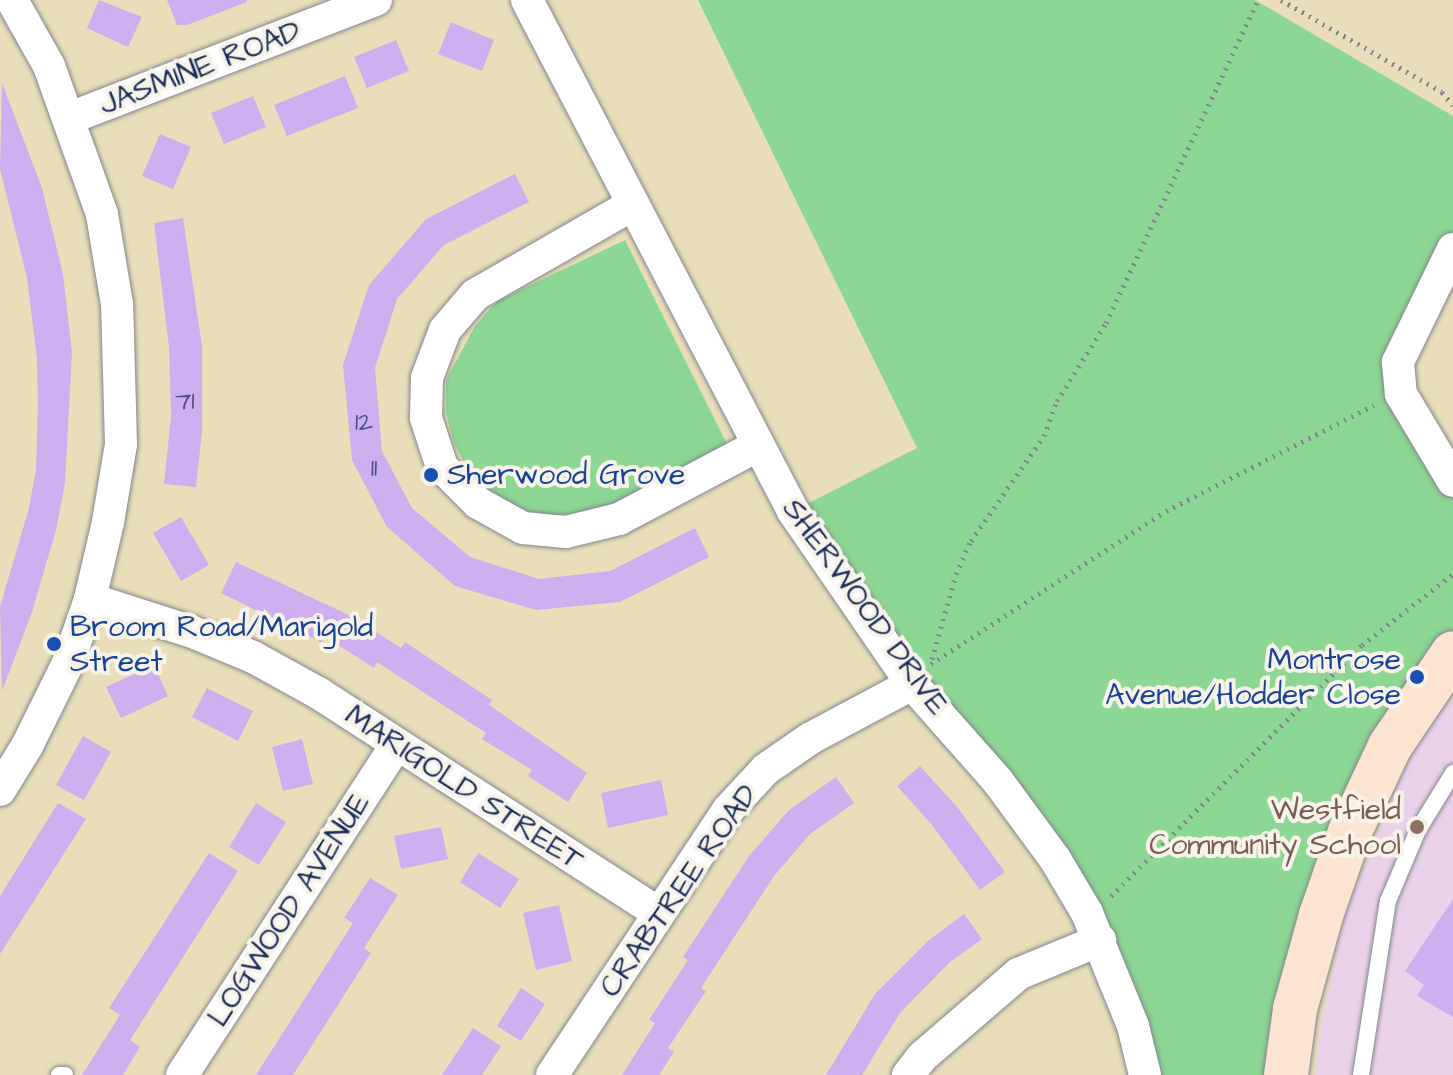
<!DOCTYPE html>
<style>
body{margin:0}
#map{position:relative;width:1453px;height:1075px;overflow:hidden;background:#e9deb9;font-family:"Architects Daughter",sans-serif}
div>[style]{position:absolute}
.built>*{inset:0;background:#ecd1ea}
.green>*{inset:0;background:#8bd793}
.building>*{inset:0;background:#ceaeee}
.path>*{height:5px;margin-top:-2.5px;transform-origin:0;background:repeating-linear-gradient(90deg,#82868c 0 2px,transparent 0 8px)}
.roads{filter:drop-shadow(0 0 2px #82868c) drop-shadow(0 0 2px #82868c)}
.lane>*{height:16px;margin:-8px;padding:0 8px;transform-origin:8px;border-radius:8px;background:#fff}
.street>*{height:32px;margin:-16px;padding:0 16px;transform-origin:16px;border-radius:16px;background:#fff}
.secondary>*{height:44px;margin:-22px;padding:0 22px;transform-origin:22px;border-radius:22px;background:#fde4d0}
.dots>*{width:22px;height:22px;translate:-50% -50%;box-sizing:border-box;border:4px solid #f7f3e8;border-radius:50%}
span{translate:-50% -50%;white-space:nowrap;text-align:center;line-height:1.15;-webkit-text-stroke:8px #f7f3e8;paint-order:stroke}
.number-label{font-size:26px;color:#484f82}
.number-label span{-webkit-text-stroke-width:0}
.street-label{font-size:30px;color:#1b2f5e}
.transit-label{font-size:30px;color:#164399}
.left{translate:0 -50%;text-align:left}
.right{translate:-100% -50%;text-align:right}
.education-label{font-size:30px;color:#785e54}
</style>
<div id="map">
<div class="built">
<i style="clip-path:polygon(1453px 697px,1453px 1075px,1315px 1075px,1320px 1029px,1346px 909px,1414px 745px)"></i>
</div>
<div class="green">
<i style="clip-path:polygon(698px 0,1255px 0,1453px 116px,1453px 256px,1399px 374px,1453px 457px,1453px 662px,1390px 746px,1289px 1075px,1136px 1075px,1055px 859px,793px 511px,917px 448px)"></i>
<i style="clip-path:polygon(625px 240px,728px 446px,605px 509px,545px 517px,519px 508px,492px 493px,468px 470px,454px 443px,446px 413px,446px 380px,475px 326px,497px 301px)"></i>
</div>
<div class="building">
<i style="clip-path:polygon(99px 0,142px 17px,128px 47px,87px 28px)"></i>
<i style="clip-path:polygon(167px 0,247px 0,247px 2px,187px 25px,177px 25px)"></i>
<i style="clip-path:polygon(451px 22px,494px 40px,482px 71px,438px 54px)"></i>
<i style="clip-path:polygon(396px 40px,409px 71px,367px 88px,354px 57px)"></i>
<i style="clip-path:polygon(345px 76px,358px 108px,287px 136px,274px 105px)"></i>
<i style="clip-path:polygon(2px 83px,42px 188px,63px 274px,72px 353px,65px 483px,56px 530px,32px 612px,2px 691px,0 607px,29px 508px,36px 469px,38px 404px,37px 359px,27px 278px,0 169px)"></i>
<i style="clip-path:polygon(253px 96px,266px 127px,224px 144px,211px 113px)"></i>
<i style="clip-path:polygon(160px 134px,191px 147px,173px 189px,142px 176px)"></i>
<i style="clip-path:polygon(515px 174px,529px 202px,444px 245px,397px 299px,375px 368px,382px 451px,412px 508px,470px 557px,539px 579px,610px 571px,695px 528px,709px 557px,620px 602px,536px 610px,455px 586px,387px 527px,352px 460px,343px 365px,369px 285px,426px 219px)"></i>
<i style="clip-path:polygon(183px 218px,202px 346px,202px 432px,196px 487px,164px 484px,171px 416px,169px 347px,154px 223px)"></i>
<i style="clip-path:polygon(181px 517px,209px 565px,181px 581px,153px 533px)"></i>
<i style="clip-path:polygon(236px 562px,353px 617px,401px 648px,405px 642px,492px 700px,489px 705px,587px 773px,568px 802px,528px 776px,532px 770px,482px 739px,486px 733px,377px 662px,374px 668px,324px 636px,321px 642px,221px 593px)"></i>
<i style="clip-path:polygon(154px 665px,168px 696px,121px 718px,106px 687px)"></i>
<i style="clip-path:polygon(207px 688px,253px 711px,238px 741px,192px 717px)"></i>
<i style="clip-path:polygon(83px 736px,111px 752px,84px 800px,56px 785px)"></i>
<i style="clip-path:polygon(302px 739px,313px 784px,283px 791px,272px 747px)"></i>
<i style="clip-path:polygon(920px 766px,958px 808px,1005px 872px,980px 890px,932px 825px,897px 786px)"></i>
<i style="clip-path:polygon(836px 777px,854px 803px,810px 834px,774px 876px,701px 988px,706px 991px,668px 1048px,674px 1052px,659px 1075px,622px 1075px,655px 1023px,649px 1020px,688px 960px,683px 957px,749px 856px,789px 810px)"></i>
<i style="clip-path:polygon(661px 780px,668px 815px,608px 828px,601px 793px)"></i>
<i style="clip-path:polygon(58px 803px,86px 819px,0 954px,0 896px)"></i>
<i style="clip-path:polygon(256px 803px,286px 822px,259px 865px,229px 847px)"></i>
<i style="clip-path:polygon(441px 827px,448px 859px,401px 869px,394px 836px)"></i>
<i style="clip-path:polygon(209px 853px,238px 871px,130px 1040px,140px 1047px,123px 1075px,82px 1075px,120px 1015px,109px 1008px)"></i>
<i style="clip-path:polygon(478px 853px,519px 879px,500px 908px,460px 882px)"></i>
<i style="clip-path:polygon(370px 878px,398px 895px,364px 948px,371px 953px,293px 1075px,256px 1075px,353px 923px,344px 918px)"></i>
<i style="clip-path:polygon(1453px 899px,1453px 1017px,1417px 996px,1424px 985px,1405px 971px)"></i>
<i style="clip-path:polygon(559px 905px,572px 961px,536px 970px,523px 913px)"></i>
<i style="clip-path:polygon(964px 914px,982px 939px,949px 963px,900px 1013px,862px 1075px,826px 1075px,875px 994px,929px 940px)"></i>
<i style="clip-path:polygon(521px 988px,545px 1004px,521px 1041px,497px 1026px)"></i>
<i style="clip-path:polygon(473px 1028px,501px 1046px,482px 1075px,442px 1075px)"></i>
</div>
<div class="path">
<i style="left:1281px;top:0;width:185px;rotate:29.7deg"></i>
<i style="left:1442px;top:92px;width:17px;rotate:50deg"></i>
<i style="left:932px;top:659px;width:88px;rotate:-74.2deg"></i>
<i style="left:956px;top:574px;width:36px;rotate:-66deg"></i>
<i style="left:971px;top:541px;width:128px;rotate:-55.2deg"></i>
<i style="left:1044px;top:436px;width:37px;rotate:-70deg"></i>
<i style="left:1057px;top:401px;width:92px;rotate:-57.9deg"></i>
<i style="left:1106px;top:323px;width:357px;rotate:-64.8deg"></i>
<i style="left:931px;top:664px;width:280px;rotate:-33.1deg"></i>
<i style="left:1166px;top:511px;width:233px;rotate:-27deg"></i>
<i style="left:1111px;top:896px;width:355px;rotate:-45deg"></i>
<i style="left:1362px;top:645px;width:115px;rotate:-38deg"></i>
</div>
<div class="roads">
<div class="lane">
<i style="left:59px;top:1075px;width:6px"></i>
<i style="left:1361px;top:1075px;width:176px;rotate:-81.2deg"></i>
<i style="left:1388px;top:901px;width:77px;rotate:-67.1deg"></i>
<i style="left:1418px;top:830px;width:67px;rotate:-58.4deg"></i>
</div>
<div class="street">
<i style="left:527px;top:0;width:576px;rotate:62.5deg"></i>
<i style="left:793px;top:511px;width:210px;rotate:55.5deg"></i>
<i style="left:912px;top:684px;width:128px;rotate:48.5deg"></i>
<i style="left:997px;top:780px;width:98px;rotate:53.7deg"></i>
<i style="left:1055px;top:859px;width:63px;rotate:59.3deg"></i>
<i style="left:1087px;top:913px;width:122px;rotate:67.8deg"></i>
<i style="left:1133px;top:1026px;width:50px;rotate:76.2deg"></i>
<i style="left:70px;top:118px;width:328px;rotate:-21.1deg"></i>
<i style="left:632px;top:205px;width:181px;rotate:150.2deg"></i>
<i style="left:475px;top:295px;width:46px;rotate:130.6deg"></i>
<i style="left:445px;top:330px;width:51px;rotate:110.6deg"></i>
<i style="left:427px;top:378px;width:40px;rotate:91.4deg"></i>
<i style="left:426px;top:418px;width:52px;rotate:71.9deg"></i>
<i style="left:442px;top:467px;width:51px;rotate:45deg"></i>
<i style="left:478px;top:503px;width:51px;rotate:29.1deg"></i>
<i style="left:523px;top:528px;width:43px;rotate:5.3deg"></i>
<i style="left:566px;top:532px;width:55px;rotate:-13.8deg"></i>
<i style="left:619px;top:519px;width:156px;rotate:-27.9deg"></i>
<i style="left:1453px;top:249px;width:126px;rotate:116deg"></i>
<i style="left:1398px;top:362px;width:32px;rotate:85deg"></i>
<i style="left:1401px;top:394px;width:101px;rotate:59.1deg"></i>
<i style="left:90px;top:599px;width:110px;rotate:17.9deg"></i>
<i style="left:195px;top:633px;width:63px;rotate:22.5deg"></i>
<i style="left:253px;top:657px;width:77px;rotate:28.9deg"></i>
<i style="left:320px;top:694px;width:403px;rotate:32.9deg"></i>
<i style="left:0;top:790px;width:52px;rotate:-58.5deg"></i>
<i style="left:27px;top:746px;width:93px;rotate:-63.7deg"></i>
<i style="left:68px;top:663px;width:68px;rotate:-71deg"></i>
<i style="left:90px;top:599px;width:79px;rotate:-76.8deg"></i>
<i style="left:108px;top:522px;width:79px;rotate:-80.5deg"></i>
<i style="left:121px;top:444px;width:140px;rotate:-91.6deg"></i>
<i style="left:117px;top:304px;width:91px;rotate:-99.5deg"></i>
<i style="left:102px;top:214px;width:157px;rotate:-109.7deg"></i>
<i style="left:49px;top:66px;width:76px;rotate:-119.3deg"></i>
<i style="left:182px;top:1075px;width:393px;rotate:-57deg"></i>
<i style="left:552px;top:1075px;width:318px;rotate:-56.4deg"></i>
<i style="left:728px;top:810px;width:56px;rotate:-47.2deg"></i>
<i style="left:766px;top:769px;width:55px;rotate:-34.6deg"></i>
<i style="left:811px;top:738px;width:115px;rotate:-28.1deg"></i>
<i style="left:908px;top:1075px;width:23px;rotate:-52deg"></i>
<i style="left:922px;top:1057px;width:127px;rotate:-40.8deg"></i>
<i style="left:1018px;top:974px;width:89px;rotate:-22.5deg"></i>
</div>
<div class="secondary">
<i style="left:1286px;top:1075px;width:67px;rotate:-82.2deg"></i>
<i style="left:1295px;top:1009px;width:98px;rotate:-74.5deg"></i>
<i style="left:1321px;top:915px;width:91px;rotate:-70.8deg"></i>
<i style="left:1351px;top:829px;width:92px;rotate:-64.8deg"></i>
<i style="left:1390px;top:746px;width:112px;rotate:-55.9deg"></i>
</div>
</div>
<div class="dots">
<i style="left:431px;top:475px;background:#1a4fb4"></i>
<i style="left:54px;top:644px;background:#1a4fb4"></i>
<i style="left:1417px;top:677px;background:#1a4fb4"></i>
<i style="left:1417px;top:827px;background:#8d6e63"></i>
</div>
<div class="number-label">
<span style="left:185px;top:402px">71</span>
<span style="left:364px;top:423px">12</span>
<span style="left:374px;top:469px">11</span>
</div>
<div class="street-label">
<span style="left:200px;top:68px;rotate:-21deg">JASMINE ROAD</span>
<span style="left:865px;top:607px;rotate:54deg">SHERWOOD DRIVE</span>
<span style="left:464px;top:788px;rotate:33deg">MARIGOLD STREET</span>
<span style="left:679px;top:891px;rotate:-55deg">CRABTREE ROAD</span>
<span style="left:289px;top:910px;rotate:-57deg">LOGWOOD AVENUE</span>
</div>
<div class="transit-label">
<span class="left" style="left:447px;top:475px">Sherwood Grove</span>
<span class="left" style="left:70px;top:644px">Broom Road/Marigold<br>Street</span>
<span class="right" style="left:1401px;top:677px">Montrose<br>Avenue/Hodder Close</span>
</div>
<div class="education-label">
<span class="right" style="left:1401px;top:827px">Westfield<br>Community School</span>
</div>
</div>
